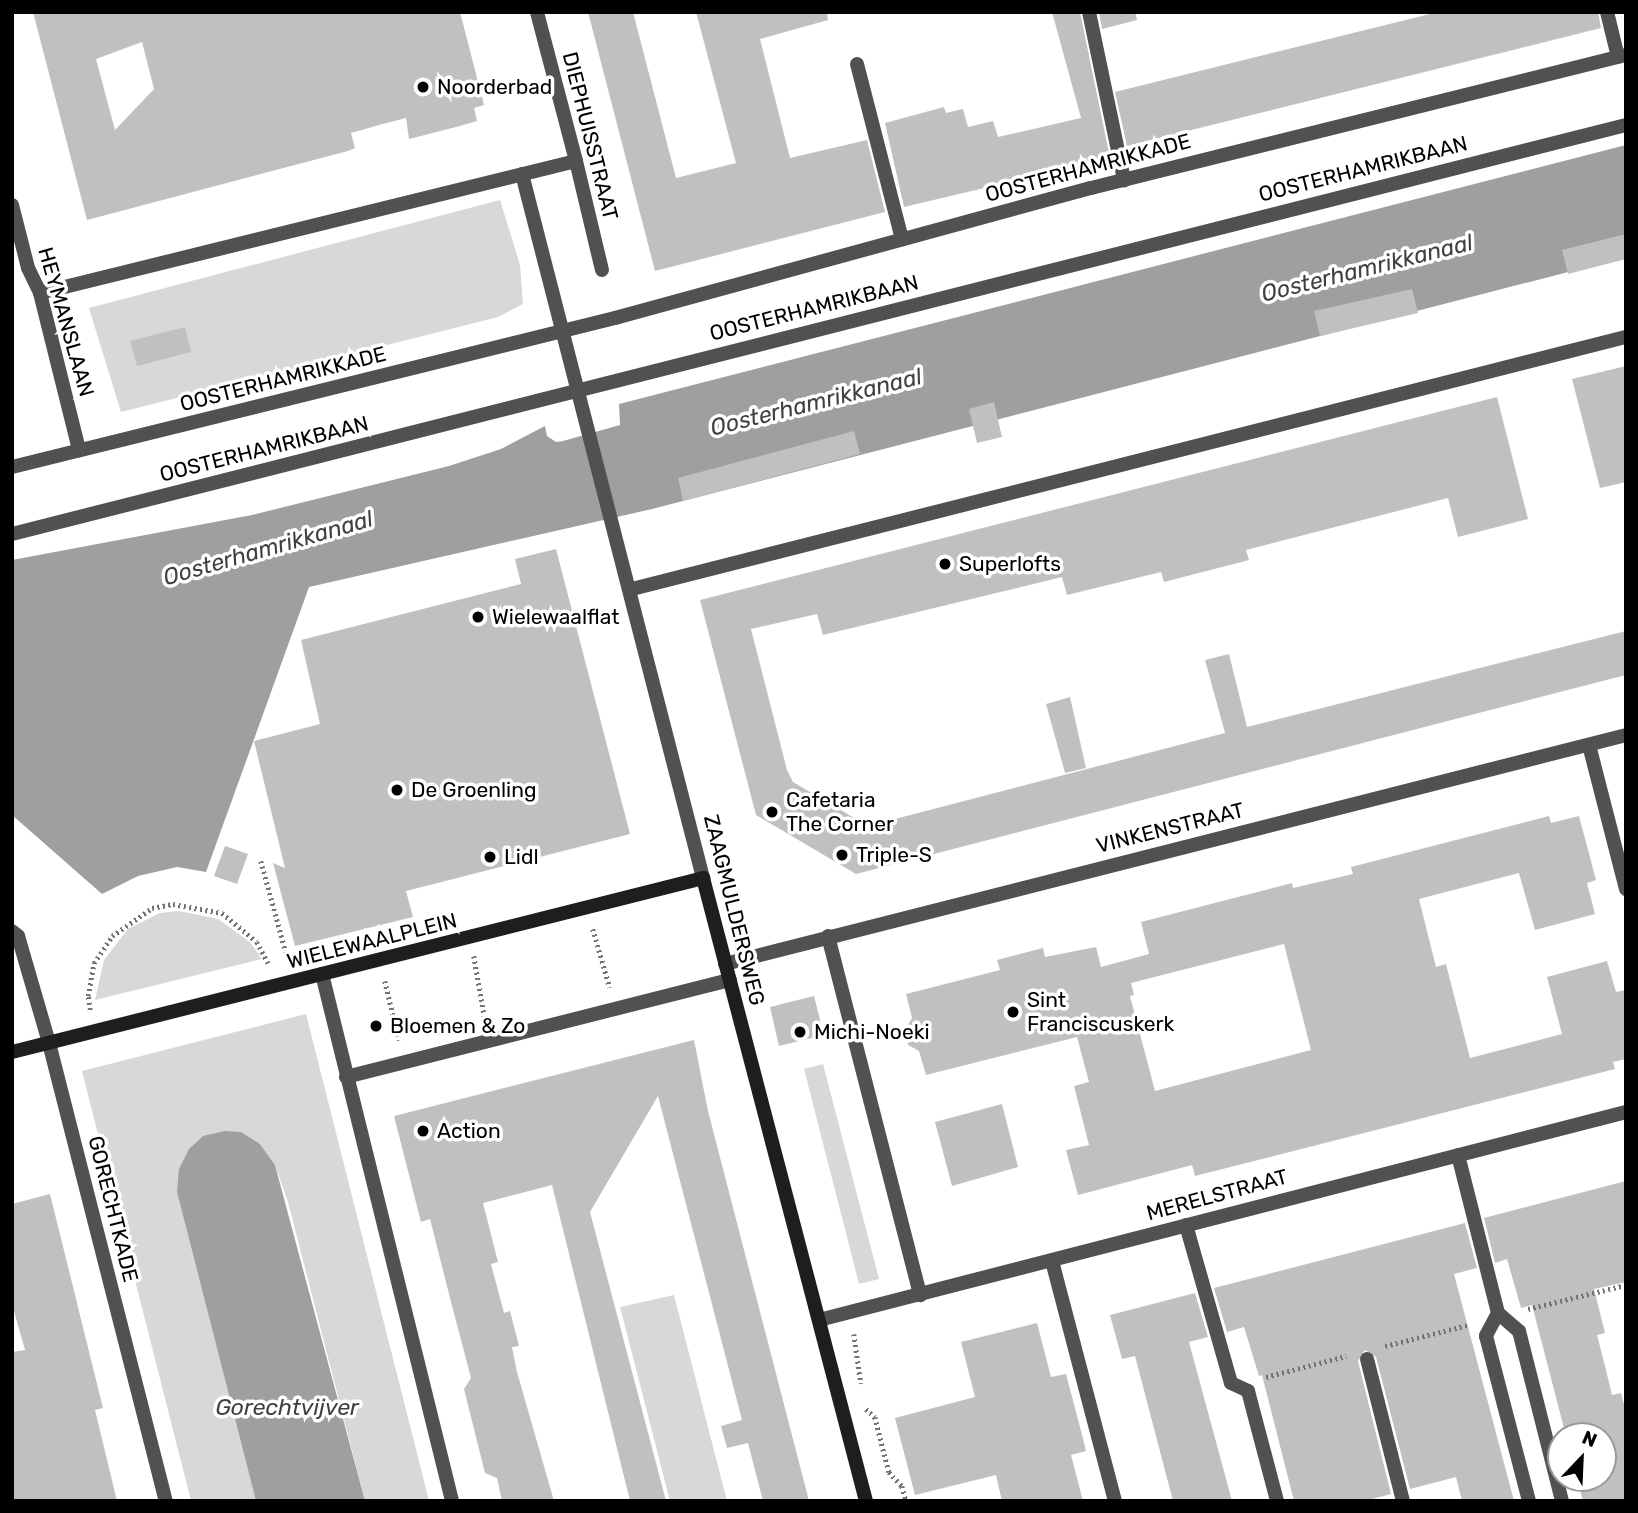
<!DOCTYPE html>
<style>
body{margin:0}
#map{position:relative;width:1638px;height:1513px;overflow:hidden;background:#fff;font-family:Rubik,sans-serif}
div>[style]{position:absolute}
.green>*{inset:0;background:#d8d8d8}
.water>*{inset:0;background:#9f9f9f}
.building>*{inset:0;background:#c0c0c0}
.path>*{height:4.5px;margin-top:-2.25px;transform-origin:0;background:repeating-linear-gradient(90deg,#737373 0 2px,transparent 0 5.5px)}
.lane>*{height:14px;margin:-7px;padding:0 7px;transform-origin:7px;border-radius:7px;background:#515151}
.street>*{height:14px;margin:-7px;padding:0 7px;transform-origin:7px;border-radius:7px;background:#515151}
.secondary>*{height:14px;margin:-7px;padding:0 7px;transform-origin:7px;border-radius:7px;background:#1e1e1e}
.dots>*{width:19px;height:19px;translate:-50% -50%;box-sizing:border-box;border:4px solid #fff;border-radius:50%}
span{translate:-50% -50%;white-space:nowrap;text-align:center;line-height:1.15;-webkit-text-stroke:7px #fff;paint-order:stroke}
.poi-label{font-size:21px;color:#000}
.left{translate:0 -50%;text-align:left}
.street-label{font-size:21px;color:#000}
.water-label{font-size:23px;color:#404040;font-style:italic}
.frame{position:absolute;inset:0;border:14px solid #000;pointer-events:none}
.north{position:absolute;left:1547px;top:1422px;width:70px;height:70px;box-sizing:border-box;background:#fff;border:2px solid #999;border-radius:50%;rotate:23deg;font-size:19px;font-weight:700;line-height:28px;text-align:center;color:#000}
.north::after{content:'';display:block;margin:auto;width:24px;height:32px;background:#000;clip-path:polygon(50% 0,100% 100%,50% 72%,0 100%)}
</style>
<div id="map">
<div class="green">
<i style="clip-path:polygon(500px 200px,520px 265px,523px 304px,498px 317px,121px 412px,89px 308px)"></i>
<i style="clip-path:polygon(179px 911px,218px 919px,250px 942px,262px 959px,95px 1000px,104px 960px,128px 929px,160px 913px)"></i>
<i style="clip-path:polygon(306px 1014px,429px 1501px,365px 1501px,288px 1202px,275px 1165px,260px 1144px,177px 1192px,256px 1501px,191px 1501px,82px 1071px)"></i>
<i style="clip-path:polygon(823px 1064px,879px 1279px,859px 1284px,804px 1069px)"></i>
<i style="clip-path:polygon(674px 1295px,727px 1501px,670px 1501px,620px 1307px)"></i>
</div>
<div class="water">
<i style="clip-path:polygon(1626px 145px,1626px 257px,652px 509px,309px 587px,206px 872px,177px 867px,138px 876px,102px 894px,12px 815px,12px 560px,252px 515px,449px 466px,501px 449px,545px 426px,547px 436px,556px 442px,563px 441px,620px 425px,619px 404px)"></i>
<i style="clip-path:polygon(225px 1131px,241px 1132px,260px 1144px,275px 1165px,365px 1501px,256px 1501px,177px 1192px,179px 1169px,189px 1149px,203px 1136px)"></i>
</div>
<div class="building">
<i style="clip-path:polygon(evenodd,33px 12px,460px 12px,484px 105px,474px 108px,477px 121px,460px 126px,409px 139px,406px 118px,379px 125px,351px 133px,355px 148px,348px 151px,87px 220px,33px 12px,142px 42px,154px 89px,115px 130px,96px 59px,142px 42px)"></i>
<i style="clip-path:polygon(588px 12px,633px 12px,676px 178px,736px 163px,696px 12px,827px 12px,828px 20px,760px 39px,790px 158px,867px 140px,885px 212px,655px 271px)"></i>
<i style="clip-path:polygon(1052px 12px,1080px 12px,1110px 158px,904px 207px,885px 123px,944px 107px,946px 113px,963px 109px,968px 127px,993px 121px,998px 137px,1081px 118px)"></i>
<i style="clip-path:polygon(1099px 12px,1135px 12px,1137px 20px,1102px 29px)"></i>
<i style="clip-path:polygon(1438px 12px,1598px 12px,1601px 28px,1127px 146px,1115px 92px)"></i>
<i style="clip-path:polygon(1626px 234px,1626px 259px,1568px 274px,1562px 250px)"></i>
<i style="clip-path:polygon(1412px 289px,1418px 313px,1320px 336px,1314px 311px)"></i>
<i style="clip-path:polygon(185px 327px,191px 352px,137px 366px,130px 341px)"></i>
<i style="clip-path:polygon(1626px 366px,1626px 482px,1600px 488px,1572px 379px)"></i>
<i style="clip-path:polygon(1497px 397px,1528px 519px,1458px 537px,1448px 498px,1246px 550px,1249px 560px,1164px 582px,1161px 572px,1067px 595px,1062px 577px,823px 635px,817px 614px,751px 629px,787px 770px,793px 782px,868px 826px,1225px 733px,1205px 660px,1229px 654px,1247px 727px,1626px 631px,1626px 675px,856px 874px,756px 815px,700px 600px)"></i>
<i style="clip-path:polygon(994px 402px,1002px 437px,977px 443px,969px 409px)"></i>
<i style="clip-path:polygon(854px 431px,860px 454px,683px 501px,678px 478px)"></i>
<i style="clip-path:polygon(556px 549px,630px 834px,406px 891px,413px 917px,295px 946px,273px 863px,285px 868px,254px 741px,320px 724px,301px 640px,521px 584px,515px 559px)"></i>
<i style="clip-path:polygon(1070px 697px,1086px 768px,1065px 773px,1046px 704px)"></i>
<i style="clip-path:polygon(evenodd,1549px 816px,1551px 823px,1579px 816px,1596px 880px,1587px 883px,1595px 914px,1535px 930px,1519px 873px,1419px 899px,1436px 967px,1446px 964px,1470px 1058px,1562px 1034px,1547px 977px,1607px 961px,1616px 992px,1626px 990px,1626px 1059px,1613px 1062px,1615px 1069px,1195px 1176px,1192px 1165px,1078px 1195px,1066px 1150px,1089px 1145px,1074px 1086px,1089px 1082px,1077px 1037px,926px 1075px,919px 1051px,908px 1045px,905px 1030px,912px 1018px,906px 994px,1000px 970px,997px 960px,1043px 948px,1045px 957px,1096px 947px,1101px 967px,1149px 954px,1141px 922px,1292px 883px,1293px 888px,1353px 874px,1351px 867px,1549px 816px,1284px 944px,1311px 1050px,1155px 1091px,1130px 996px,1134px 995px,1131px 983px,1284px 944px)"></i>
<i style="clip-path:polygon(225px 846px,248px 854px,237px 884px,214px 876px)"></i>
<i style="clip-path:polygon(814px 996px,824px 1035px,779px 1046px,770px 1007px)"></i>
<i style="clip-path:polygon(694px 1040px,708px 1111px,809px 1501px,763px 1501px,748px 1443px,727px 1448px,721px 1426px,742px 1420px,658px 1096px,590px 1212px,666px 1501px,630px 1501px,552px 1185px,483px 1203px,498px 1262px,491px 1264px,504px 1313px,510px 1311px,519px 1346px,512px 1347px,517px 1372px,554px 1501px,502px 1501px,497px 1478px,485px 1473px,464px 1389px,471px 1378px,450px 1298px,430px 1219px,421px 1222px,394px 1116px)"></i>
<i style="clip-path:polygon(1002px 1104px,1018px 1167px,952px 1186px,935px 1122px)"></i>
<i style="clip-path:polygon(1626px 1181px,1626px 1282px,1594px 1289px,1605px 1333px,1597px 1335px,1605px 1366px,1612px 1395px,1621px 1393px,1626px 1412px,1626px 1501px,1583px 1501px,1577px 1478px,1603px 1478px,1603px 1436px,1566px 1436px,1532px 1305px,1521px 1308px,1507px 1259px,1495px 1263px,1484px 1218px)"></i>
<i style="clip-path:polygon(50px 1194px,103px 1408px,95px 1410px,117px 1501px,12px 1501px,12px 1352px,25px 1350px,12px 1304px,12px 1204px)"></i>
<i style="clip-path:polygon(1465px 1223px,1477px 1268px,1454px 1274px,1514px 1501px,1462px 1501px,1456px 1477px,1410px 1489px,1376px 1357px,1365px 1350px,1358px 1361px,1391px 1494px,1364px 1501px,1294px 1501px,1262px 1375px,1259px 1376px,1244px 1327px,1227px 1332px,1214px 1288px)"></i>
<i style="clip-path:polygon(1195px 1293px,1208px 1337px,1189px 1342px,1232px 1501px,1173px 1501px,1135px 1356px,1122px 1359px,1110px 1315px)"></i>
<i style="clip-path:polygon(1037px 1323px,1051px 1377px,1066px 1374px,1081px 1431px,1086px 1451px,1071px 1455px,1083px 1501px,1002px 1501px,996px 1475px,915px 1495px,895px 1418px,975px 1397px,961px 1342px)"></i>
</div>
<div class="path">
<i style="left:261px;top:861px;width:103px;rotate:74.7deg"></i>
<i style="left:593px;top:929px;width:61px;rotate:73.9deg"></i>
<i style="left:474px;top:956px;width:65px;rotate:80.2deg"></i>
<i style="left:385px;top:981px;width:61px;rotate:76.7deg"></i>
<i style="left:90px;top:1010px;width:14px;rotate:-98deg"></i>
<i style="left:88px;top:996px;width:34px;rotate:-80deg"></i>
<i style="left:94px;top:963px;width:32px;rotate:-56deg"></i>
<i style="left:112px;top:936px;width:49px;rotate:-35deg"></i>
<i style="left:152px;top:908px;width:21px;rotate:-11deg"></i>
<i style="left:173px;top:904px;width:50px;rotate:10.4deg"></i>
<i style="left:222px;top:913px;width:45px;rotate:39.6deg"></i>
<i style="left:257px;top:942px;width:27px;rotate:62deg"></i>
<i style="left:1528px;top:1309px;width:101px;rotate:-13.8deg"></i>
<i style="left:854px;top:1334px;width:50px;rotate:82deg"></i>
<i style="left:1385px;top:1346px;width:86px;rotate:-14.2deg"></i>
<i style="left:1266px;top:1377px;width:83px;rotate:-14.7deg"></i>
<i style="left:866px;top:1409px;width:12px;rotate:42deg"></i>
<i style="left:875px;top:1417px;width:57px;rotate:75.7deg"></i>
<i style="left:889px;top:1472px;width:19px;rotate:47deg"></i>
<i style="left:902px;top:1486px;width:16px;rotate:75deg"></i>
</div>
<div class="lane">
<i style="left:1089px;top:12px;width:172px;rotate:78.2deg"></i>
<i style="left:1607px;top:12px;width:46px;rotate:76.3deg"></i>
<i style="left:857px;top:64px;width:181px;rotate:75.6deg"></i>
<i style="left:576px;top:161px;width:112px;rotate:76.6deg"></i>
<i style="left:12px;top:534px;width:1665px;rotate:-14.22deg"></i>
<i style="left:346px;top:1077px;width:396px;rotate:-14.2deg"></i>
<i style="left:1052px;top:1261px;width:248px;rotate:75.3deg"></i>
<i style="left:1367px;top:1359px;width:146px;rotate:75.8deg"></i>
</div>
<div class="street">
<i style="left:522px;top:174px;width:727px;rotate:75.58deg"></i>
<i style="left:12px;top:205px;width:65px;rotate:75.7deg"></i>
<i style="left:28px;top:268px;width:28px;rotate:64deg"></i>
<i style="left:40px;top:293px;width:162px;rotate:76deg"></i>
<i style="left:40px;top:293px;width:552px;rotate:-13.83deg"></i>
<i style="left:576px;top:161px;width:154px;rotate:-104.7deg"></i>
<i style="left:12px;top:467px;width:621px;rotate:-13.88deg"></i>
<i style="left:615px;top:318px;width:493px;rotate:-15.3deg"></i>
<i style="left:1091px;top:188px;width:551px;rotate:-13.96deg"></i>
<i style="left:632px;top:589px;width:1025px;rotate:-14.23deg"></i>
<i style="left:1589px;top:745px;width:149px;rotate:75.6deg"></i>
<i style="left:12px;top:931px;width:8px;rotate:40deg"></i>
<i style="left:18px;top:936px;width:111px;rotate:73.8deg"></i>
<i style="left:49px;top:1043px;width:473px;rotate:75.7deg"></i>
<i style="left:828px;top:936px;width:371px;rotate:75.6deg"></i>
<i style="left:725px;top:964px;width:930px;rotate:-14.26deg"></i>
<i style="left:322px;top:974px;width:543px;rotate:76.14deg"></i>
<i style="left:1458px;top:1155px;width:163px;rotate:75.8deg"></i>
<i style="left:1498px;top:1313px;width:28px;rotate:41deg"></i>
<i style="left:1519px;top:1331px;width:175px;rotate:75.8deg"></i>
<i style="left:1186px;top:1225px;width:164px;rotate:74.1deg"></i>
<i style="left:1231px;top:1383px;width:19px;rotate:25deg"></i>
<i style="left:1248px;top:1391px;width:114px;rotate:75.2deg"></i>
<i style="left:1498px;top:1313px;width:26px;rotate:118deg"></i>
<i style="left:1486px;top:1336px;width:171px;rotate:75.4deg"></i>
<i style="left:819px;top:1320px;width:833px;rotate:-14.45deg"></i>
</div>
<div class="secondary">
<i style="left:12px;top:1052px;width:713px;rotate:-14.13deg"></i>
<i style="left:703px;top:878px;width:644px;rotate:75.34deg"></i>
</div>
<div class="dots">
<i style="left:423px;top:87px;background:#000"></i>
<i style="left:945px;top:564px;background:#000"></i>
<i style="left:478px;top:617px;background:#000"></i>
<i style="left:397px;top:790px;background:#000"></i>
<i style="left:772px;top:812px;background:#000"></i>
<i style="left:842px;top:855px;background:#000"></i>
<i style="left:490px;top:857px;background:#000"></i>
<i style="left:1013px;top:1012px;background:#000"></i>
<i style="left:376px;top:1026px;background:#000"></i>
<i style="left:800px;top:1032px;background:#000"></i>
<i style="left:423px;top:1131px;background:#000"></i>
</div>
<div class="poi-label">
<span class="left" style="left:437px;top:87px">Noorderbad</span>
<span class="left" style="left:959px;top:564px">Superlofts</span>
<span class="left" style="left:492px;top:617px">Wielewaalflat</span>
<span class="left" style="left:411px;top:790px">De Groenling</span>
<span class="left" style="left:786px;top:812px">Cafetaria<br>The Corner</span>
<span class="left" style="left:856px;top:855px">Triple-S</span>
<span class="left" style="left:504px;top:857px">Lidl</span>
<span class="left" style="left:1027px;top:1012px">Sint<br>Franciscuskerk</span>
<span class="left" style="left:390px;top:1026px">Bloemen &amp; Zo</span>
<span class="left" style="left:814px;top:1032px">Michi-Noeki</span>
<span class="left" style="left:437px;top:1131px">Action</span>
</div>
<div class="street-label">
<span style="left:590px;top:136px;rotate:76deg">DIEPHUISSTRAAT</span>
<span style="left:1088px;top:168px;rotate:-15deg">OOSTERHAMRIKKADE</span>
<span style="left:1363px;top:169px;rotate:-14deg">OOSTERHAMRIKBAAN</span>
<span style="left:814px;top:308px;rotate:-14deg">OOSTERHAMRIKBAAN</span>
<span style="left:66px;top:322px;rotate:74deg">HEYMANSLAAN</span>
<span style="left:283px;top:379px;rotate:-14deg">OOSTERHAMRIKKADE</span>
<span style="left:264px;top:449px;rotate:-14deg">OOSTERHAMRIKBAAN</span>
<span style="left:1170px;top:828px;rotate:-14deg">VINKENSTRAAT</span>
<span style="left:734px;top:910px;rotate:76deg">ZAAGMULDERSWEG</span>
<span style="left:372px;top:941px;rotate:-14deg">WIELEWAALPLEIN</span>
<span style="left:1217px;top:1195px;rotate:-15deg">MERELSTRAAT</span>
<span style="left:113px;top:1209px;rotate:76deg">GORECHTKADE</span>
</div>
<div class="water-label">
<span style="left:1367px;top:268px;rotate:-14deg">Oosterhamrikkanaal</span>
<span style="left:816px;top:402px;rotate:-14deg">Oosterhamrikkanaal</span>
<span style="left:268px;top:548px;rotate:-16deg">Oosterhamrikkanaal</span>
<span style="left:287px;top:1407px">Gorechtvijver</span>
</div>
<div class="frame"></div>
<div class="north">N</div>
</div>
